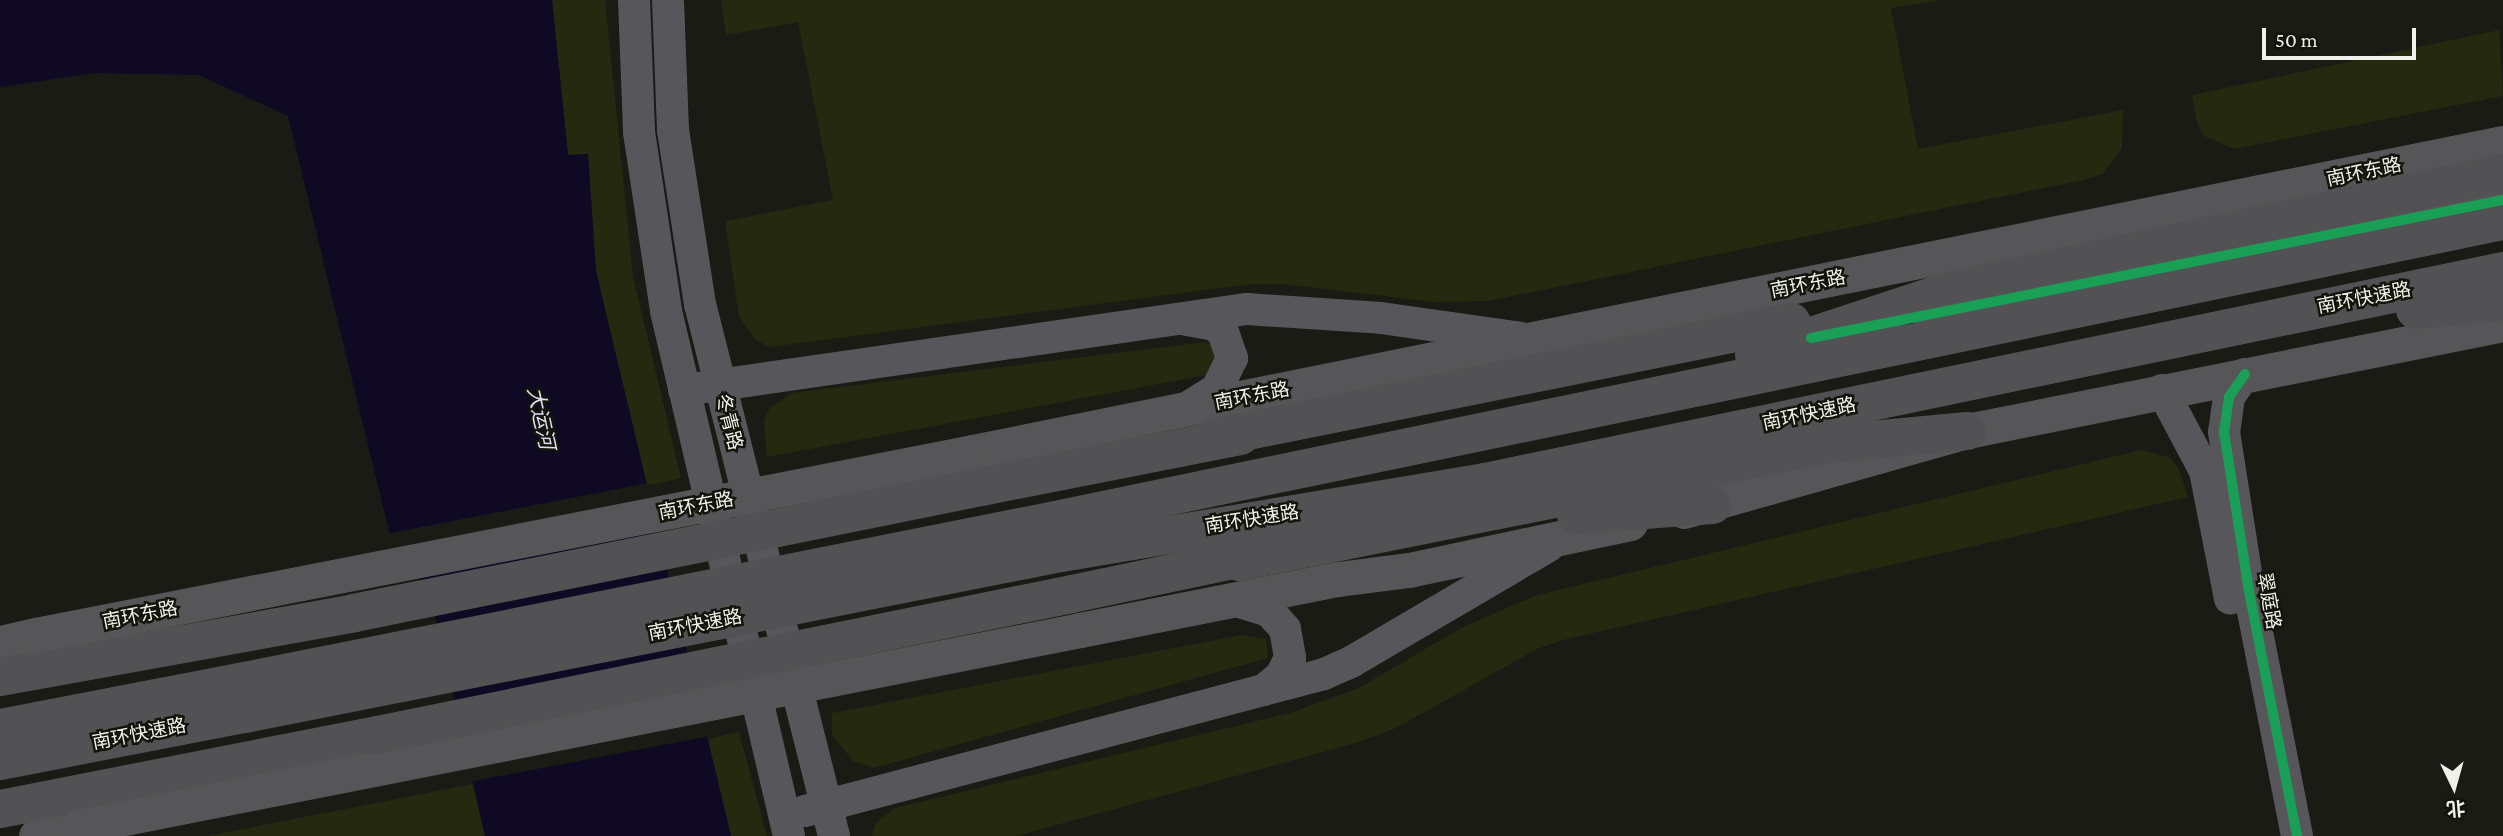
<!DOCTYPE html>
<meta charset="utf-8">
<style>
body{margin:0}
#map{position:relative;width:2503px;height:836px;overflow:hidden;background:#1a1b15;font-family:"Crimson Pro","Noto Sans SC",serif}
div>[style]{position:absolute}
.green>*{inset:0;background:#242910}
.water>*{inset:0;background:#100924}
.pier>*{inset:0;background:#1a1b15}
.street>*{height:23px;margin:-11.5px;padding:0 11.5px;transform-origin:11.5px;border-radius:11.5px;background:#565659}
.secondary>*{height:32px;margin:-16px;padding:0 16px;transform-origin:16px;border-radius:16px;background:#57575b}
.primary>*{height:35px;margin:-17.5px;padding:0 17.5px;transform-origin:17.5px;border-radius:17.5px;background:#565658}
.highway>*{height:38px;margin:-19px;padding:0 19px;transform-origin:19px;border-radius:19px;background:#525255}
.primary-bridge>*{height:35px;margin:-17.5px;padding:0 17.5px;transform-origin:17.5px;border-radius:17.5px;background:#565658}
.highway-bridge>*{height:38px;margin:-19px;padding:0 19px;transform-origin:19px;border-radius:19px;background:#525255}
.cycleway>*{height:10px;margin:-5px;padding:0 5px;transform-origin:5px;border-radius:5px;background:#1a9f57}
span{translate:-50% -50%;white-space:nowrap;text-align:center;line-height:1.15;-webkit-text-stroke:5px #12150a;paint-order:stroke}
.street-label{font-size:19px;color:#eff2ea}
.water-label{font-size:21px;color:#dedbf6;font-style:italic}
.north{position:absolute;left:2419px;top:752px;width:70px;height:70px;-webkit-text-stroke:5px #12150a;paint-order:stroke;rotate:175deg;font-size:19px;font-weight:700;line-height:28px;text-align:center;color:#eff2ea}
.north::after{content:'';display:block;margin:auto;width:24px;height:32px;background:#eff2ea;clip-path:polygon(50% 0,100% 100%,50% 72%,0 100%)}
.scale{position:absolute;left:2262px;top:28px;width:154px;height:32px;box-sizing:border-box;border:4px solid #eff2ea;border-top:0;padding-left:9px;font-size:21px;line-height:24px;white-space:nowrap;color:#eff2ea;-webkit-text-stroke:5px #12150a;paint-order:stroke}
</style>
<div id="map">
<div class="green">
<i style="clip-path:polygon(552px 0,605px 0,633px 276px,681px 478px,645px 486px,596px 271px,588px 155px,568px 155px)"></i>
<i style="clip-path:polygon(721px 0,1942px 0,1891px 8px,1918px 149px,2123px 110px,2122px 148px,2103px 174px,2083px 180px,1488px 301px,1434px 302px,1284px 284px,1251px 284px,769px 347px,755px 339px,739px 317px,725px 221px,833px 200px,798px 22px,726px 35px)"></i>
<i style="clip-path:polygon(2499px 30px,2503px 96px,2234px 149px,2204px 136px,2197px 123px,2192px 95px)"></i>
<i style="clip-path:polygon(1206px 342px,1212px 345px,1218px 367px,1207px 375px,767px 457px,764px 421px,769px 409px,791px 393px)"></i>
<i style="clip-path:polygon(2141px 450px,2169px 457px,2179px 469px,2188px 497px,1563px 640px,1537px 649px,1396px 728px,1356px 743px,1016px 836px,872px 836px,876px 823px,895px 808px,1290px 713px,1359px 688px,1461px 628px,1537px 595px)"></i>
<i style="clip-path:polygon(1242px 635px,1266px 639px,1268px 658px,874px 768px,853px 761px,832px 735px,832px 713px)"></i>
<i style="clip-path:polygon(739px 732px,767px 836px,731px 836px,707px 739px)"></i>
<i style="clip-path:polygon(473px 784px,485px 836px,207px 836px)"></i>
</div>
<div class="water">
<i style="clip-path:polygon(0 0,552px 0,568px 155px,588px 154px,596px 271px,731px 836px,485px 836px,429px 591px,393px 548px,288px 116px,199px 75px,95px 73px,0 87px)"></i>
</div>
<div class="pier">
<i style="clip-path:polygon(648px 483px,660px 530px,390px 550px,386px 534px)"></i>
<i style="clip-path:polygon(698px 688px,710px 736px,469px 782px,458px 735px)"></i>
</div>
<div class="street">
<i style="left:1923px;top:316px;width:591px;rotate:-11.31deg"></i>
</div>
<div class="secondary">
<i style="left:634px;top:0;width:132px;rotate:87.8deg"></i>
<i style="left:639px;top:132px;width:181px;rotate:81.4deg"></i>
<i style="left:666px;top:311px;width:539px;rotate:76.81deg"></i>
<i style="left:668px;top:0;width:130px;rotate:87.8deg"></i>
<i style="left:673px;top:130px;width:176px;rotate:81.2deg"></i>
<i style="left:700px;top:304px;width:549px;rotate:75.86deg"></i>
<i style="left:1187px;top:320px;width:27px;rotate:10deg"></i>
<i style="left:1214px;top:325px;width:11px;rotate:38deg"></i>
<i style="left:1223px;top:332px;width:28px;rotate:71deg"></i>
<i style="left:1232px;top:358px;width:34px;rotate:116deg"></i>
<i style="left:1217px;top:389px;width:34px;rotate:148deg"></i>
<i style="left:2245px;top:374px;width:28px;rotate:125deg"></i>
<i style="left:2229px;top:397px;width:35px;rotate:98deg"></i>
<i style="left:2224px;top:432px;width:156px;rotate:81.1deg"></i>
<i style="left:2248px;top:586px;width:255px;rotate:78.9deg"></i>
<i style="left:684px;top:390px;width:569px;rotate:-8.19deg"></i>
<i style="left:1247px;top:309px;width:134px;rotate:3.8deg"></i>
<i style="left:1381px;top:318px;width:141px;rotate:8.1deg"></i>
<i style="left:2162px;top:390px;width:92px;rotate:62deg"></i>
<i style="left:2205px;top:471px;width:130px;rotate:78.9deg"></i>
<i style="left:1233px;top:600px;width:38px;rotate:17deg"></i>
<i style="left:1269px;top:611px;width:24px;rotate:48deg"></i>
<i style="left:1285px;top:629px;width:29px;rotate:80deg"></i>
<i style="left:1290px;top:658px;width:20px;rotate:117deg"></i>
<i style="left:1281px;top:676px;width:22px;rotate:141deg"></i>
<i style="left:805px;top:811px;width:537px;rotate:-14.79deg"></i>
<i style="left:1324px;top:674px;width:30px;rotate:-24deg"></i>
<i style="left:1351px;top:662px;width:229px;rotate:-30.4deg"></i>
</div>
<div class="primary">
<i style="left:973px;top:452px;width:1561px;rotate:-11.42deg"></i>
<i style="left:1684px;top:511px;width:294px;rotate:-15.8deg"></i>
<i style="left:1967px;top:431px;width:547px;rotate:-11.29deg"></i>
<i style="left:1080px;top:630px;width:263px;rotate:-11.2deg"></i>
<i style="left:1338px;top:579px;width:72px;rotate:-7.2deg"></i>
<i style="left:1409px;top:570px;width:226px;rotate:-12deg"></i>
<i style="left:0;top:643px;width:37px;rotate:-13deg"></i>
<i style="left:36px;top:836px;width:44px;rotate:-11.8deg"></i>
</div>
<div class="highway">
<i style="left:2415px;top:310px;width:88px;rotate:-5.2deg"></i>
<i style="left:1754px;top:355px;width:204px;rotate:-18.3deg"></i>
<i style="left:1948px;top:291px;width:567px;rotate:-12deg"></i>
<i style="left:1213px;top:438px;width:590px;rotate:-11.35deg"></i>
<i style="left:981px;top:487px;width:264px;rotate:-11.1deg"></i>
<i style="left:1576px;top:515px;width:137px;rotate:-4.2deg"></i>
<i style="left:1055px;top:520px;width:1479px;rotate:-11.67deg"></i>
<i style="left:1061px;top:553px;width:430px;rotate:-9.5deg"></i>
<i style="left:1485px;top:482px;width:1040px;rotate:-11.71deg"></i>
<i style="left:1239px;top:562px;width:602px;rotate:-11.31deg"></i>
<i style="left:1829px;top:444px;width:139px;rotate:-5.4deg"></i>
<i style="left:1072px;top:594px;width:194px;rotate:-11.9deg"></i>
<i style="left:0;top:677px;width:360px;rotate:-10.2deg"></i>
<i style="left:0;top:728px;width:244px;rotate:-10.9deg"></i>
<i style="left:0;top:761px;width:249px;rotate:-10.9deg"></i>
<i style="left:0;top:809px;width:384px;rotate:-11.1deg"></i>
</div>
<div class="primary-bridge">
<i style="left:36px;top:635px;width:955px;rotate:-11.05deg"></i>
<i style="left:79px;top:827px;width:1020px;rotate:-11.13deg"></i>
</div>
<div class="highway-bridge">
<i style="left:354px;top:613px;width:640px;rotate:-11.36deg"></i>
<i style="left:240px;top:682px;width:831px;rotate:-11.24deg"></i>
<i style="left:245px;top:714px;width:832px;rotate:-11.16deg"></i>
<i style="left:377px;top:735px;width:709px;rotate:-11.47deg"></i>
</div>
<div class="cycleway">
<i style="left:1811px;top:338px;width:706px;rotate:-11.28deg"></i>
<i style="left:2245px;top:374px;width:28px;rotate:125deg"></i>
<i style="left:2229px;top:397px;width:35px;rotate:98deg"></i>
<i style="left:2224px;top:432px;width:156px;rotate:81.1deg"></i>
<i style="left:2248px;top:586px;width:255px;rotate:78.9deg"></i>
</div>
<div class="street-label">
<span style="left:2364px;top:172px;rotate:-12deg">南环东路</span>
<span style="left:1808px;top:284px;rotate:-11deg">南环东路</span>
<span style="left:2364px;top:298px;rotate:-11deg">南环快速路</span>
<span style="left:1252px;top:396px;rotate:-11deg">南环东路</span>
<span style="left:1809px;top:414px;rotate:-12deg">南环快速路</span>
<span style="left:729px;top:422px;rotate:76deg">冬青路</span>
<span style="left:696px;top:506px;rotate:-11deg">南环东路</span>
<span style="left:1252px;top:519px;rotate:-9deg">南环快速路</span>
<span style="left:2269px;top:601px;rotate:80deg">翠庭路</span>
<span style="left:140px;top:615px;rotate:-11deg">南环东路</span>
<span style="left:695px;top:625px;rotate:-11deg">南环快速路</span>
<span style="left:139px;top:734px;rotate:-11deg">南环快速路</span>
</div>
<div class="water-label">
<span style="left:541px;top:418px;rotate:78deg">大运河</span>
</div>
<div class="north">北</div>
<div class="scale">50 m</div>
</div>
